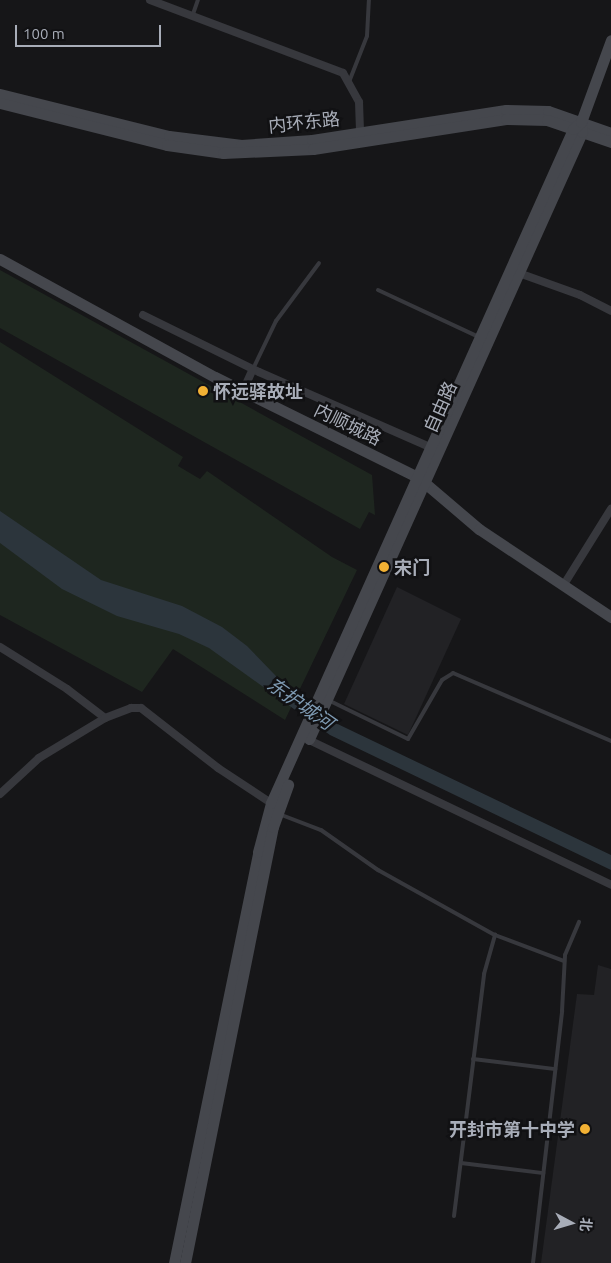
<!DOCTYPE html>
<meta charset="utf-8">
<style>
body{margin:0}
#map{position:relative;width:611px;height:1263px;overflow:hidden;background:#161618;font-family:Ubuntu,"Noto Sans SC",sans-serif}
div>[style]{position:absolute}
.built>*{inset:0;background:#222225}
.green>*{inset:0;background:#1e261f}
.water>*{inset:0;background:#2c353c}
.lane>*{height:4px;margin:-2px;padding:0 2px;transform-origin:2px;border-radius:2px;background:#37383d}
.street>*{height:8px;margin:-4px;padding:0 4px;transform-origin:4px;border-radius:4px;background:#37383d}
.secondary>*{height:11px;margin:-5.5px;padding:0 5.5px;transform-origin:5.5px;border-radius:5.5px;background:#45474d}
.dots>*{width:14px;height:14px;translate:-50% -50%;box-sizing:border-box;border:2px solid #111113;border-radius:50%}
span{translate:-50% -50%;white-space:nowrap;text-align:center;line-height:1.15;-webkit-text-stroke:5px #111113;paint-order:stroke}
.street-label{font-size:18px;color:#a8adb8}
.poi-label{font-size:18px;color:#a8adb8;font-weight:700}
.left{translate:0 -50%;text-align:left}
.right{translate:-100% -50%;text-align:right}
.water-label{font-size:19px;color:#7f9bb3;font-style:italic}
.north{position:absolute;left:546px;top:1198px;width:50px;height:50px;-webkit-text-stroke:4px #111113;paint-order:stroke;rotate:96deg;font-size:14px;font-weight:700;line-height:20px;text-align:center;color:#a8adb8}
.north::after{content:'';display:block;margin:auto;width:18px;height:22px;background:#a8adb8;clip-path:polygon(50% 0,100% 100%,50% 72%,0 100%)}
.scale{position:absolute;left:15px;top:25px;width:146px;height:22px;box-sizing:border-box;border:2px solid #a8adb8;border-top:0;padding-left:6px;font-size:15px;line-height:18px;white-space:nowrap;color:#a8adb8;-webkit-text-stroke:4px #111113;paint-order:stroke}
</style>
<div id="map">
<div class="built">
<i style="clip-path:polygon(397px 587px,461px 619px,408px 735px,344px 704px)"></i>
<i style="clip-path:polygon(598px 965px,611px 969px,611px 1263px,541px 1263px,577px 994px,594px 995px)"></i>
</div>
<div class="green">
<i style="clip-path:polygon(0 270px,372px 475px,375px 515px,369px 512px,360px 529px,0 328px)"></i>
<i style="clip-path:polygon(0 342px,183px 457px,178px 466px,200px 479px,207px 471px,332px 557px,357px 570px,285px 720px,173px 649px,142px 692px,0 615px)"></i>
</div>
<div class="water">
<i style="clip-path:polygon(0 511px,101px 580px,182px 606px,222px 627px,247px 646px,301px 702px,323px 717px,611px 855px,611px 870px,330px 735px,209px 648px,179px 634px,117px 616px,62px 589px,0 543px)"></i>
</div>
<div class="lane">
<i style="left:192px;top:17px;width:18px;rotate:-71deg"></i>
<i style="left:349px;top:82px;width:49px;rotate:-68.6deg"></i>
<i style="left:367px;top:36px;width:36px;rotate:-87deg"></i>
<i style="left:378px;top:290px;width:111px;rotate:25deg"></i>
<i style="left:253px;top:369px;width:53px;rotate:-64.4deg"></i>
<i style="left:276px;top:321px;width:72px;rotate:-53.4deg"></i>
<i style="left:328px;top:700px;width:89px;rotate:26deg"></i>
<i style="left:408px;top:739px;width:68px;rotate:-60deg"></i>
<i style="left:442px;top:680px;width:13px;rotate:-32deg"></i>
<i style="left:453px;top:673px;width:172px;rotate:23.3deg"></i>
<i style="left:279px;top:814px;width:45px;rotate:20.9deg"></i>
<i style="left:321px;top:830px;width:70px;rotate:35.1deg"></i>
<i style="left:378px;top:870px;width:134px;rotate:29.1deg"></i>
<i style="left:495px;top:935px;width:74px;rotate:20.6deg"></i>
<i style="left:473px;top:1059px;width:83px;rotate:7deg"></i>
<i style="left:461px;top:1163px;width:83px;rotate:7deg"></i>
<i style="left:454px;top:1216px;width:244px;rotate:-82.9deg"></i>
<i style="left:484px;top:974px;width:41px;rotate:-74.2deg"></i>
<i style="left:533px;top:1263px;width:254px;rotate:-83.4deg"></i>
<i style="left:562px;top:1011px;width:56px;rotate:-86.9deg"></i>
<i style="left:565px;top:955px;width:36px;rotate:-67deg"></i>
</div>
<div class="street">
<i style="left:150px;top:0;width:206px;rotate:20.7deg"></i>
<i style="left:343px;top:73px;width:33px;rotate:61deg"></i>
<i style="left:359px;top:102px;width:31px;rotate:88deg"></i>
<i style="left:516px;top:272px;width:68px;rotate:19.8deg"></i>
<i style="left:580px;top:295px;width:35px;rotate:27deg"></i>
<i style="left:143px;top:315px;width:129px;rotate:26.2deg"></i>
<i style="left:259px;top:372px;width:189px;rotate:23.7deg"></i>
<i style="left:243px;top:391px;width:24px;rotate:-66deg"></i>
<i style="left:563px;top:586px;width:91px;rotate:-58.1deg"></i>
<i style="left:0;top:647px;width:79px;rotate:32.1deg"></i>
<i style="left:67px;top:689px;width:48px;rotate:37.3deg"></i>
<i style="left:309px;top:740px;width:335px;rotate:25.6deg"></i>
<i style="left:0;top:794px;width:53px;rotate:-42.7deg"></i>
<i style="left:39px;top:758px;width:77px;rotate:-31.2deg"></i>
<i style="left:105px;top:718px;width:28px;rotate:-21deg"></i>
<i style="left:131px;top:708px;width:10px"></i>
<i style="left:141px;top:708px;width:98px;rotate:37.9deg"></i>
<i style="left:218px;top:768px;width:64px;rotate:33.4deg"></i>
</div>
<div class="secondary">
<i style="left:0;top:94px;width:174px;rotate:14deg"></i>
<i style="left:169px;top:136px;width:73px;rotate:7.1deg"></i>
<i style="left:241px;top:145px;width:71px;rotate:-4deg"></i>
<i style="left:312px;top:140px;width:196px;rotate:-8.8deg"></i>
<i style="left:506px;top:110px;width:42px;rotate:1.4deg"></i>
<i style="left:548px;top:111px;width:67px;rotate:19.2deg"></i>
<i style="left:0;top:103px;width:172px;rotate:14.1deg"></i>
<i style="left:167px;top:145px;width:57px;rotate:8.1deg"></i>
<i style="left:223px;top:153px;width:90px;rotate:-2.5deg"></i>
<i style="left:313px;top:149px;width:195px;rotate:-8.8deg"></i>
<i style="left:506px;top:119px;width:41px;rotate:1.4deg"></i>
<i style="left:547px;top:120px;width:68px;rotate:19deg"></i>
<i style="left:0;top:259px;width:245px;rotate:28.8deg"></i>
<i style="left:215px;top:377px;width:228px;rotate:26.3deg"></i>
<i style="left:419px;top:478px;width:79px;rotate:40.4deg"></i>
<i style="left:479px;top:529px;width:159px;rotate:33.7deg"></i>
<i style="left:309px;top:739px;width:666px;rotate:-65.78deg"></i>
<i style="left:582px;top:132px;width:10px;rotate:-96deg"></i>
<i style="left:174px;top:1263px;width:419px;rotate:-78.4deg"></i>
<i style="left:258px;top:852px;width:51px;rotate:-75.1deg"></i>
<i style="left:271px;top:803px;width:739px;rotate:-65.86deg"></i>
<i style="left:573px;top:129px;width:11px;rotate:-41deg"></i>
<i style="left:581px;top:122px;width:87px;rotate:-69.9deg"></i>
<i style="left:185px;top:1263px;width:445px;rotate:-78.6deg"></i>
<i style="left:273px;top:827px;width:45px;rotate:-70.3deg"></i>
</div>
<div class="dots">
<i style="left:203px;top:391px;background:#f2b134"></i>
<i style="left:384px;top:567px;background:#f2b134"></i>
<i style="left:585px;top:1129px;background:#f2b134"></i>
</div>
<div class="street-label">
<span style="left:304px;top:122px;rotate:-6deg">内环东路</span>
<span style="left:440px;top:407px;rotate:-66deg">自由路</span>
<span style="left:348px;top:424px;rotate:26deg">内顺城路</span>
</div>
<div class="poi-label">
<span class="left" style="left:213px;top:391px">怀远驿故址</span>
<span class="left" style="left:394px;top:567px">宋门</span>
<span class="right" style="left:575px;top:1129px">开封市第十中学</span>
</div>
<div class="water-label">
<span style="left:300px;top:704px;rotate:35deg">东护城河</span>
</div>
<div class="north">北</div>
<div class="scale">100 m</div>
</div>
